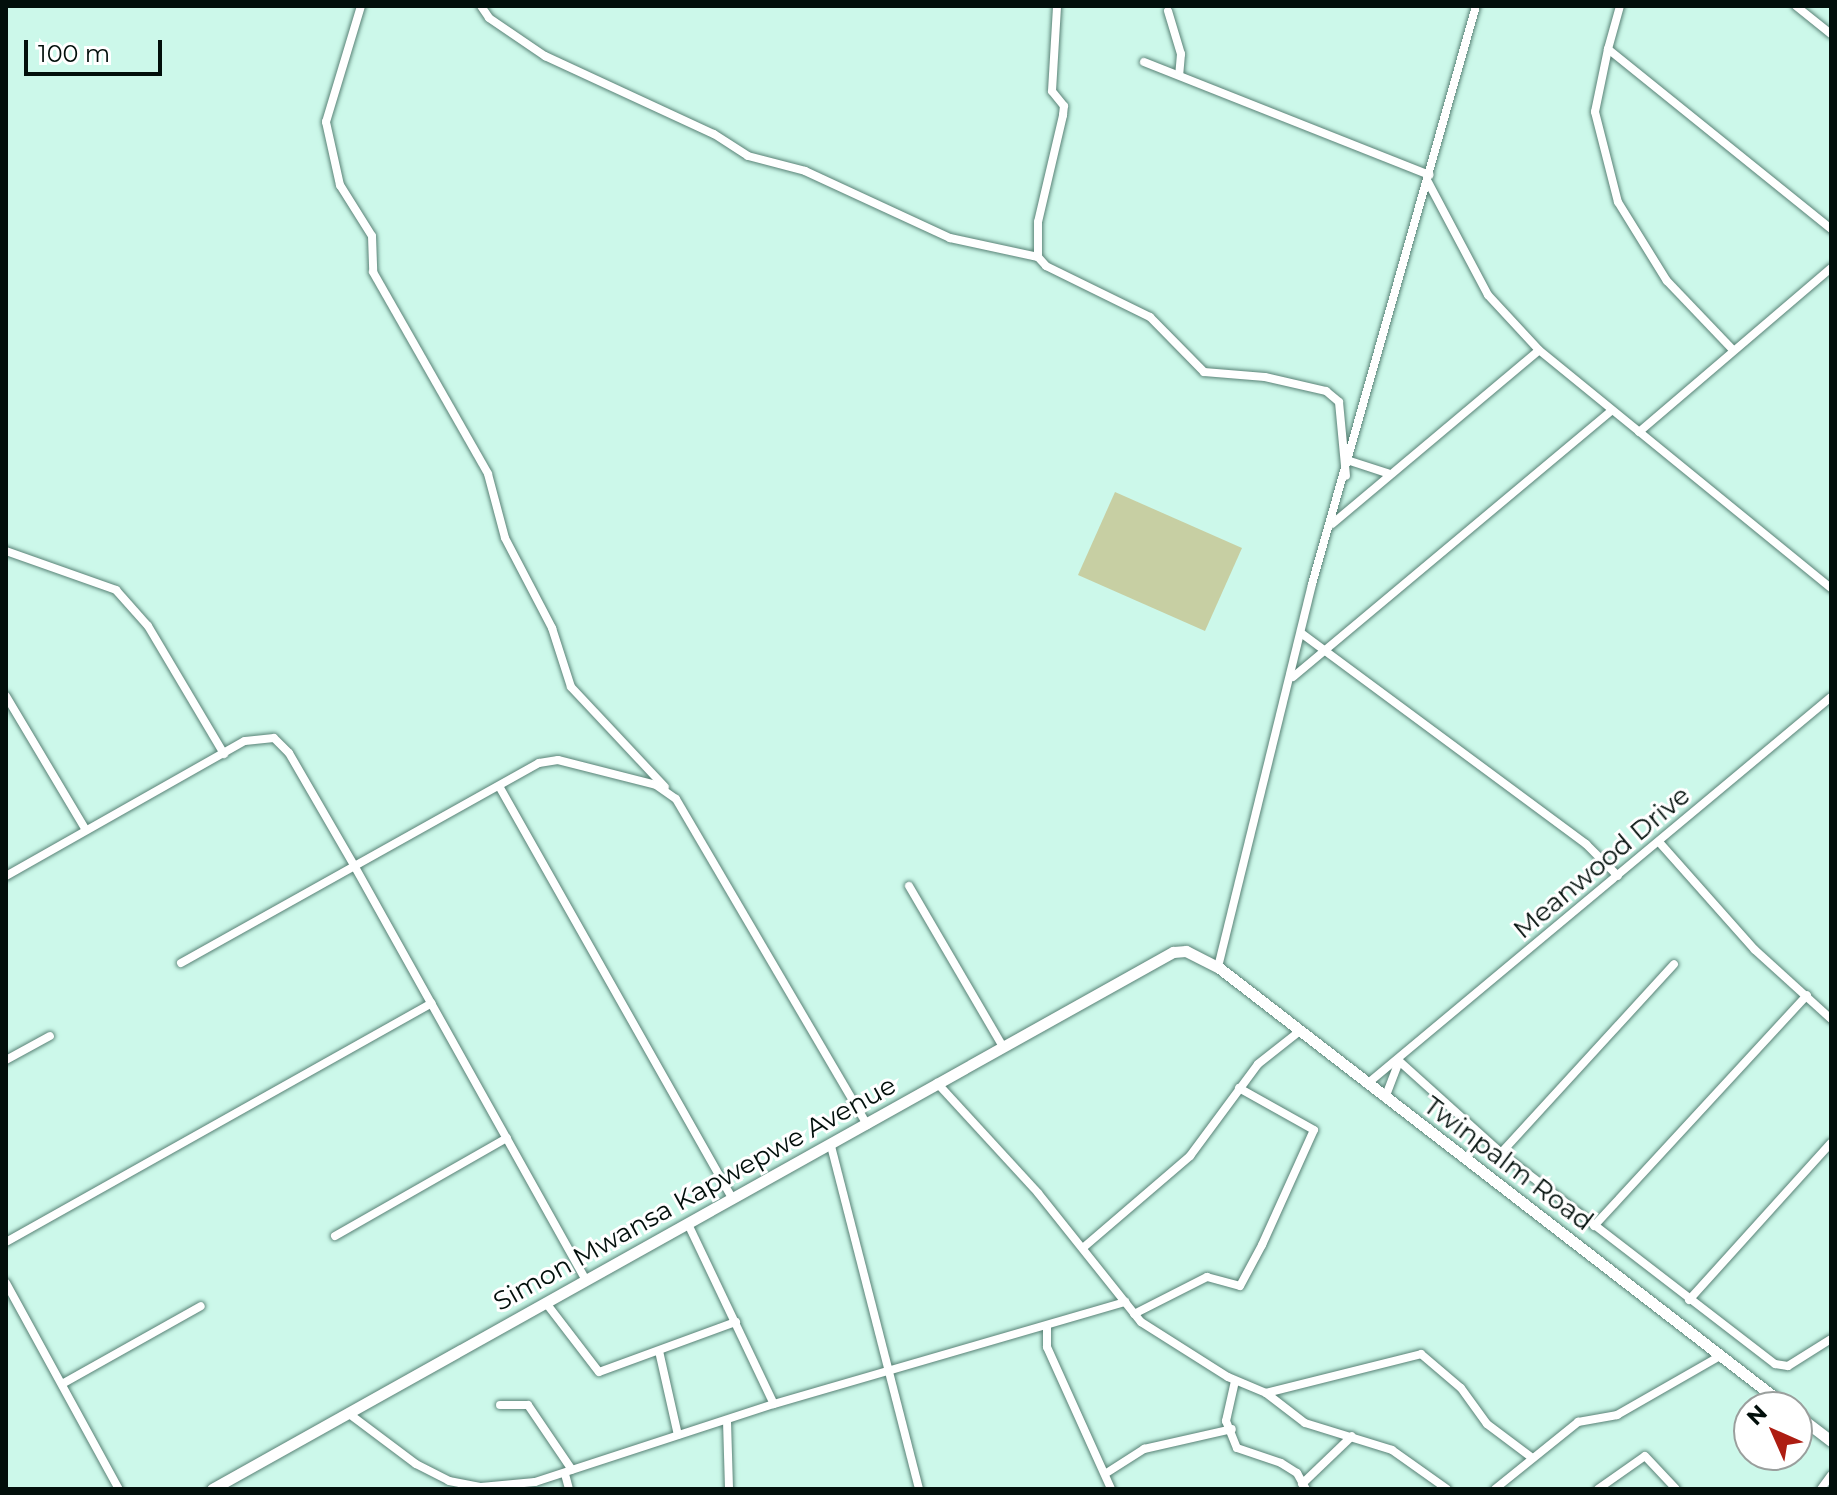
<!DOCTYPE html>
<style>
body{margin:0}
#map{position:relative;width:1837px;height:1495px;overflow:hidden;background:#ccf8ea;font-family:Montserrat,sans-serif}
div>[style]{position:absolute}
.green>*{inset:0;background:#c7cfa3}
.roads{filter:drop-shadow(0 0 2px #598276) drop-shadow(0 0 2px #598276)}
.minor>*{height:8px;margin:-4px;padding:0 4px;transform-origin:4px;border-radius:4px;background:#fff}
.secondary>*{height:11px;margin:-5.5px;padding:0 5.5px;transform-origin:5.5px;border-radius:5.5px;background:#fff}
span{translate:-50% -50%;white-space:nowrap;text-align:center;line-height:1.15;-webkit-text-stroke:6px #fff;paint-order:stroke}
.street-label{font-size:26px;color:#020f0b}
.frame{position:absolute;inset:0;border:8px solid #020f0b;pointer-events:none}
.north{position:absolute;left:1733px;top:1391px;width:80px;height:80px;box-sizing:border-box;background:#fff;border:2px solid #9a9f9d;border-radius:50%;rotate:315deg;font-size:22px;font-weight:700;line-height:32px;text-align:center;color:#020f0b}
.north::after{content:'';display:block;margin:auto;width:28px;height:36px;background:#ad1d12;clip-path:polygon(50% 0,100% 100%,50% 72%,0 100%)}
.scale{position:absolute;left:24px;top:40px;width:138px;height:36px;box-sizing:border-box;border:4px solid #020f0b;border-top:0;padding-left:10px;font-size:24px;line-height:28px;white-space:nowrap;color:#020f0b;-webkit-text-stroke:6px #fff;paint-order:stroke}
</style>
<div id="map">
<div class="green">
<i style="clip-path:polygon(1115px 492px,1242px 548px,1205px 631px,1078px 575px)"></i>
</div>
<div class="roads">
<div class="minor">
<i style="left:361px;top:6px;width:121px;rotate:106.8deg"></i>
<i style="left:326px;top:122px;width:65px;rotate:77.5deg"></i>
<i style="left:340px;top:185px;width:60px;rotate:57.9deg"></i>
<i style="left:372px;top:236px;width:36px;rotate:88deg"></i>
<i style="left:373px;top:272px;width:232px;rotate:60.3deg"></i>
<i style="left:488px;top:474px;width:66px;rotate:75.1deg"></i>
<i style="left:505px;top:538px;width:102px;rotate:62.4deg"></i>
<i style="left:552px;top:628px;width:62px;rotate:72.1deg"></i>
<i style="left:571px;top:687px;width:137px;rotate:46.8deg"></i>
<i style="left:481px;top:6px;width:14px;rotate:56deg"></i>
<i style="left:489px;top:18px;width:68px;rotate:34.2deg"></i>
<i style="left:545px;top:56px;width:186px;rotate:24.8deg"></i>
<i style="left:714px;top:134px;width:40px;rotate:32.9deg"></i>
<i style="left:748px;top:156px;width:59px;rotate:14.7deg"></i>
<i style="left:805px;top:171px;width:160px;rotate:24.8deg"></i>
<i style="left:950px;top:238px;width:90px;rotate:12.2deg"></i>
<i style="left:1038px;top:257px;width:12px;rotate:48deg"></i>
<i style="left:1046px;top:266px;width:116px;rotate:26.1deg"></i>
<i style="left:1150px;top:317px;width:77px;rotate:45.5deg"></i>
<i style="left:1204px;top:372px;width:61px;rotate:4.7deg"></i>
<i style="left:1265px;top:377px;width:63px;rotate:12.9deg"></i>
<i style="left:1326px;top:391px;width:17px;rotate:40deg"></i>
<i style="left:1339px;top:402px;width:74px;rotate:84.6deg"></i>
<i style="left:1620px;top:6px;width:45px;rotate:105.6deg"></i>
<i style="left:1608px;top:49px;width:287px;rotate:38.9deg"></i>
<i style="left:1796px;top:6px;width:45px;rotate:38.7deg"></i>
<i style="left:1168px;top:11px;width:45px;rotate:73.2deg"></i>
<i style="left:1181px;top:54px;width:21px;rotate:95deg"></i>
<i style="left:1608px;top:49px;width:64px;rotate:101.7deg"></i>
<i style="left:1595px;top:112px;width:93px;rotate:75.7deg"></i>
<i style="left:1618px;top:202px;width:93px;rotate:58.2deg"></i>
<i style="left:1667px;top:281px;width:94px;rotate:46.3deg"></i>
<i style="left:1144px;top:62px;width:307px;rotate:21.6deg"></i>
<i style="left:1428px;top:182px;width:128px;rotate:62deg"></i>
<i style="left:1488px;top:295px;width:75px;rotate:47.2deg"></i>
<i style="left:1539px;top:350px;width:377px;rotate:39.2deg"></i>
<i style="left:1038px;top:257px;width:35px;rotate:-90deg"></i>
<i style="left:1038px;top:222px;width:110px;rotate:-76.8deg"></i>
<i style="left:1063px;top:115px;width:9px;rotate:-84deg"></i>
<i style="left:1064px;top:106px;width:19px;rotate:-129deg"></i>
<i style="left:1052px;top:91px;width:85px;rotate:-86.6deg"></i>
<i style="left:1639px;top:432px;width:253px;rotate:-40.5deg"></i>
<i style="left:1350px;top:461px;width:40px;rotate:18deg"></i>
<i style="left:1332px;top:524px;width:270px;rotate:-40deg"></i>
<i style="left:6px;top:551px;width:117px;rotate:19.5deg"></i>
<i style="left:116px;top:590px;width:48px;rotate:48.4deg"></i>
<i style="left:148px;top:626px;width:149px;rotate:59.3deg"></i>
<i style="left:1301px;top:633px;width:355px;rotate:36.5deg"></i>
<i style="left:1586px;top:844px;width:45px;rotate:45deg"></i>
<i style="left:1293px;top:677px;width:415px;rotate:-39.9deg"></i>
<i style="left:6px;top:696px;width:156px;rotate:59.2deg"></i>
<i style="left:499px;top:786px;width:475px;rotate:60.5deg"></i>
<i style="left:1659px;top:842px;width:144px;rotate:48.4deg"></i>
<i style="left:1755px;top:950px;width:103px;rotate:42.2deg"></i>
<i style="left:6px;top:876px;width:274px;rotate:-29.5deg"></i>
<i style="left:245px;top:741px;width:29px;rotate:-6deg"></i>
<i style="left:274px;top:738px;width:21px;rotate:45deg"></i>
<i style="left:289px;top:753px;width:132px;rotate:59.9deg"></i>
<i style="left:355px;top:867px;width:474px;rotate:60.8deg"></i>
<i style="left:909px;top:886px;width:186px;rotate:59.7deg"></i>
<i style="left:181px;top:963px;width:410px;rotate:-29.2deg"></i>
<i style="left:539px;top:763px;width:19px;rotate:-9deg"></i>
<i style="left:558px;top:760px;width:101px;rotate:14.3deg"></i>
<i style="left:656px;top:785px;width:24px;rotate:35deg"></i>
<i style="left:676px;top:799px;width:378px;rotate:59.6deg"></i>
<i style="left:1218px;top:967px;width:394px;rotate:-76.2deg"></i>
<i style="left:1312px;top:584px;width:601px;rotate:-74.16deg"></i>
<i style="left:6px;top:1060px;width:50px;rotate:-28.6deg"></i>
<i style="left:1399px;top:1061px;width:137px;rotate:42deg"></i>
<i style="left:1501px;top:1153px;width:346px;rotate:37.6deg"></i>
<i style="left:1775px;top:1364px;width:13px;rotate:9deg"></i>
<i style="left:1788px;top:1366px;width:51px;rotate:-32.1deg"></i>
<i style="left:937px;top:1083px;width:149px;rotate:47.4deg"></i>
<i style="left:1038px;top:1193px;width:165px;rotate:51.4deg"></i>
<i style="left:1141px;top:1322px;width:103px;rotate:32.3deg"></i>
<i style="left:1228px;top:1377px;width:41px;rotate:22.8deg"></i>
<i style="left:1266px;top:1393px;width:49px;rotate:37.6deg"></i>
<i style="left:1305px;top:1423px;width:91px;rotate:17.2deg"></i>
<i style="left:1392px;top:1450px;width:67px;rotate:35.3deg"></i>
<i style="left:1367px;top:1084px;width:604px;rotate:-39.83deg"></i>
<i style="left:1385px;top:1098px;width:39px;rotate:-69deg"></i>
<i style="left:831px;top:1146px;width:354px;rotate:75.6deg"></i>
<i style="left:1501px;top:1153px;width:256px;rotate:-47.5deg"></i>
<i style="left:688px;top:1224px;width:199px;rotate:64.5deg"></i>
<i style="left:1594px;top:1226px;width:314px;rotate:-47.3deg"></i>
<i style="left:335px;top:1236px;width:198px;rotate:-29.7deg"></i>
<i style="left:6px;top:1242px;width:488px;rotate:-29.3deg"></i>
<i style="left:1084px;top:1247px;width:140px;rotate:-40.6deg"></i>
<i style="left:1190px;top:1156px;width:114px;rotate:-53.5deg"></i>
<i style="left:1258px;top:1064px;width:53px;rotate:-38.2deg"></i>
<i style="left:6px;top:1283px;width:235px;rotate:61.3deg"></i>
<i style="left:1689px;top:1300px;width:212px;rotate:-47.9deg"></i>
<i style="left:546px;top:1303px;width:87px;rotate:52.5deg"></i>
<i style="left:599px;top:1372px;width:146px;rotate:-20.1deg"></i>
<i style="left:1134px;top:1314px;width:82px;rotate:-26.9deg"></i>
<i style="left:1207px;top:1277px;width:34px;rotate:15deg"></i>
<i style="left:1240px;top:1286px;width:47px;rotate:-61.8deg"></i>
<i style="left:1262px;top:1245px;width:126px;rotate:-65.7deg"></i>
<i style="left:1314px;top:1130px;width:86px;rotate:-150.8deg"></i>
<i style="left:1047px;top:1326px;width:21px;rotate:90deg"></i>
<i style="left:1047px;top:1347px;width:156px;rotate:65.7deg"></i>
<i style="left:659px;top:1351px;width:86px;rotate:77.3deg"></i>
<i style="left:1235px;top:1381px;width:41px;rotate:102.7deg"></i>
<i style="left:1226px;top:1421px;width:29px;rotate:68deg"></i>
<i style="left:1237px;top:1448px;width:46px;rotate:18.8deg"></i>
<i style="left:1281px;top:1463px;width:19px;rotate:32deg"></i>
<i style="left:1297px;top:1473px;width:18px;rotate:61deg"></i>
<i style="left:62px;top:1384px;width:159px;rotate:-29.3deg"></i>
<i style="left:1266px;top:1393px;width:160px;rotate:-14.1deg"></i>
<i style="left:1421px;top:1354px;width:52px;rotate:40.4deg"></i>
<i style="left:1461px;top:1388px;width:44px;rotate:54.2deg"></i>
<i style="left:1487px;top:1424px;width:55px;rotate:36.9deg"></i>
<i style="left:500px;top:1405px;width:28px"></i>
<i style="left:528px;top:1405px;width:78px;rotate:55.9deg"></i>
<i style="left:348px;top:1413px;width:85px;rotate:36.9deg"></i>
<i style="left:416px;top:1464px;width:37px;rotate:27deg"></i>
<i style="left:449px;top:1481px;width:33px;rotate:11deg"></i>
<i style="left:481px;top:1487px;width:54px;rotate:-5.3deg"></i>
<i style="left:535px;top:1482px;width:251px;rotate:-18.1deg"></i>
<i style="left:774px;top:1404px;width:366px;rotate:-16.2deg"></i>
<i style="left:727px;top:1421px;width:68px;rotate:88.3deg"></i>
<i style="left:1108px;top:1472px;width:43px;rotate:-32.6deg"></i>
<i style="left:1144px;top:1449px;width:90px;rotate:-12.8deg"></i>
<i style="left:565px;top:1474px;width:16px;rotate:75deg"></i>
<i style="left:1302px;top:1484px;width:69px;rotate:-43.8deg"></i>
<i style="left:1495px;top:1489px;width:107px;rotate:-38.9deg"></i>
<i style="left:1578px;top:1422px;width:40px;rotate:-10deg"></i>
<i style="left:1617px;top:1415px;width:119px;rotate:-29.8deg"></i>
<i style="left:1598px;top:1489px;width:57px;rotate:-35.1deg"></i>
<i style="left:1645px;top:1456px;width:45px;rotate:46.8deg"></i>
<i style="left:1821px;top:1489px;width:17px;rotate:-54deg"></i>
</div>
<div class="secondary">
<i style="left:1797px;top:1415px;width:43px;rotate:37.4deg"></i>
<i style="left:212px;top:1489px;width:1101px;rotate:-29.2deg"></i>
<i style="left:1173px;top:952px;width:13px;rotate:-4deg"></i>
<i style="left:1186px;top:951px;width:36px;rotate:27deg"></i>
<i style="left:1218px;top:967px;width:719px;rotate:37.71deg"></i>
</div>
</div>
<div class="street-label">
<span style="left:1602px;top:863px;rotate:-40deg">Meanwood Drive</span>
<span style="left:1508px;top:1164px;rotate:37deg">Twinpalm Road</span>
<span style="left:695px;top:1194px;rotate:-29deg">Simon Mwansa Kapwepwe Avenue</span>
</div>
<div class="frame"></div>
<div class="north">N</div>
<div class="scale">100 m</div>
</div>
